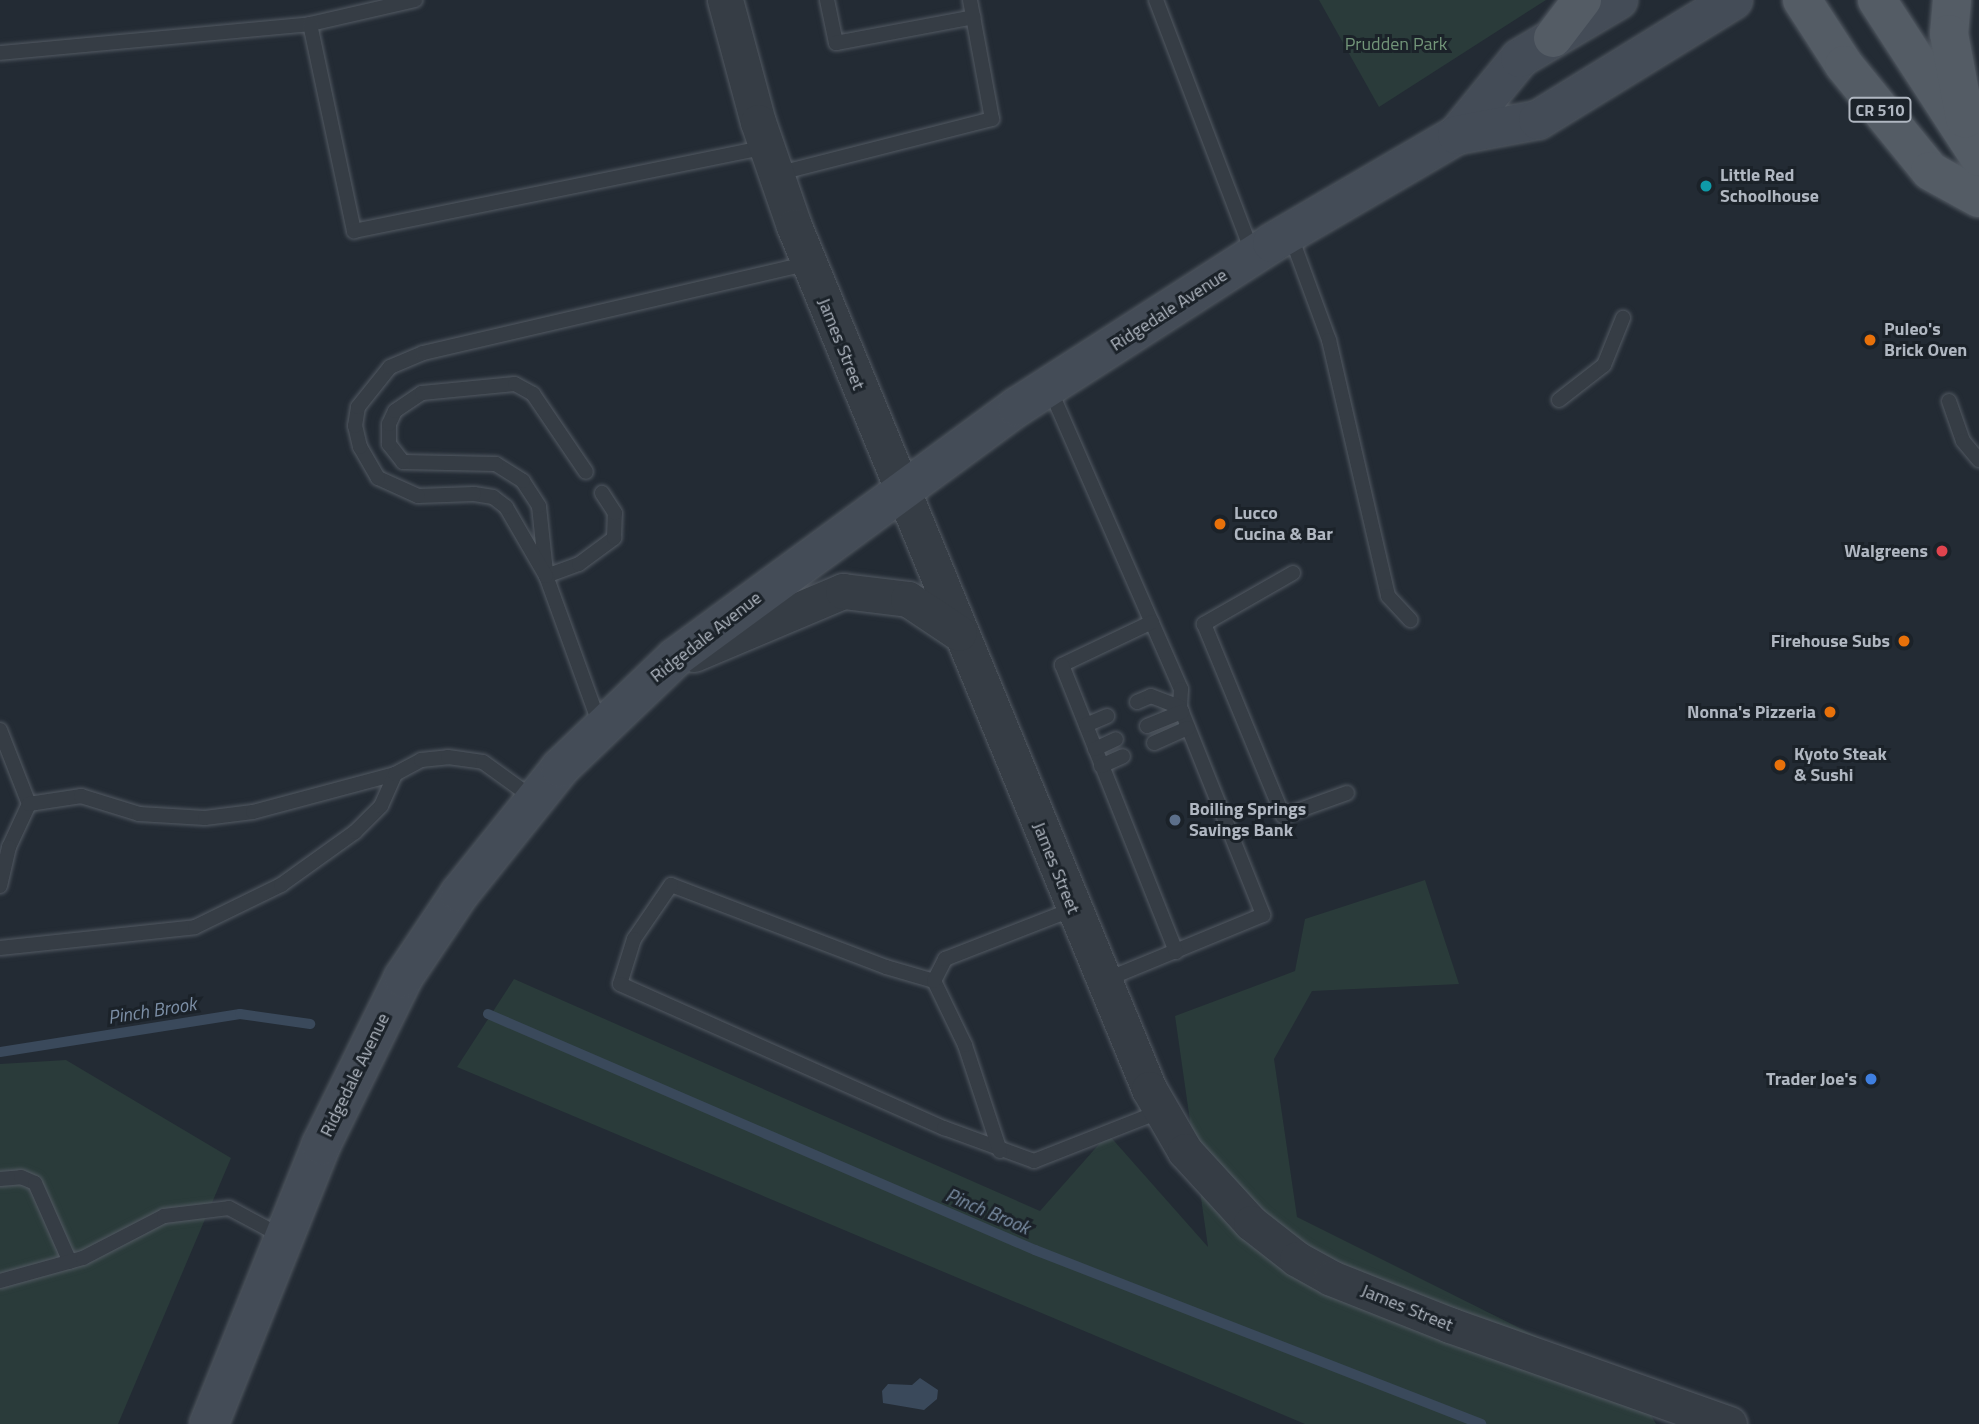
<!DOCTYPE html>
<style>
body{margin:0}
#map{position:relative;width:1979px;height:1424px;overflow:hidden;background:#232b34;font-family:"Titillium Web",sans-serif}
div>[style]{position:absolute}
.green>*{inset:0;background:#2a3b3a}
.water>*{inset:0;background:#3a495b}
.stream>*{height:10px;margin:-5px;padding:0 5px;transform-origin:5px;border-radius:5px;background:#3a495b}
.roads{filter:drop-shadow(0 0 2px #535a63) drop-shadow(0 0 2px #535a63)}
.service>*{height:14px;margin:-7px;padding:0 7px;transform-origin:7px;border-radius:7px;background:#363d45}
.tertiary>*{height:35px;margin:-17.5px;padding:0 17.5px;transform-origin:17.5px;border-radius:17.5px;background:#363d45}
.secondary>*{height:38px;margin:-19px;padding:0 19px;transform-origin:19px;border-radius:19px;background:#444c57}
.primary>*{height:38px;margin:-19px;padding:0 19px;transform-origin:19px;border-radius:19px;background:#545c65}
.dots>*{width:19px;height:19px;translate:-50% -50%;box-sizing:border-box;border:4px solid #1b2229;border-radius:50%}
span{translate:-50% -50%;white-space:nowrap;text-align:center;line-height:1.15;-webkit-text-stroke:6px #1b2229;paint-order:stroke}
.shield-label span{padding:2px 5px;background:#1b2229;border:2px solid;border-radius:5px;-webkit-text-stroke-width:0}
.shield-label{font-size:16px;color:#b0b7c1;font-weight:700}
.park-label{font-size:18px;color:#729579}
.poi-label{font-size:18px;color:#b0b7c1;font-weight:700}
.left{translate:0 -50%;text-align:left}
.right{translate:-100% -50%;text-align:right}
.street-label{font-size:18px;color:#b0b7c1}
.water-label{font-size:19px;color:#7c8fa6;font-style:italic}
</style>
<div id="map">
<div class="green">
<i style="clip-path:polygon(1319px 0,1546px 0,1379px 107px)"></i>
<i style="clip-path:polygon(1425px 880px,1459px 984px,1312px 991px,1274px 1059px,1297px 1217px,1634px 1385px,1656px 1424px,1305px 1424px,457px 1067px,514px 979px,1040px 1211px,1108px 1134px,1208px 1247px,1175px 1016px,1295px 971px,1305px 919px)"></i>
<i style="clip-path:polygon(66px 1060px,231px 1158px,118px 1424px,0 1424px,0 1064px)"></i>
</div>
<div class="water">
<i style="clip-path:polygon(920px 1378px,938px 1390px,937px 1399px,924px 1410px,883px 1403px,882px 1391px,888px 1384px,912px 1385px)"></i>
</div>
<div class="stream">
<i style="left:488px;top:1014px;width:596px;rotate:23.34deg"></i>
<i style="left:1035px;top:1250px;width:479px;rotate:21.3deg"></i>
<i style="left:0;top:1052px;width:243px;rotate:-9deg"></i>
<i style="left:240px;top:1014px;width:71px;rotate:8.1deg"></i>
</div>
<div class="roads">
<div class="service">
<i style="left:827px;top:0;width:44px;rotate:78.2deg"></i>
<i style="left:836px;top:43px;width:140px;rotate:-10.7deg"></i>
<i style="left:1156px;top:0;width:272px;rotate:69.1deg"></i>
<i style="left:310px;top:24px;width:108px;rotate:-12.9deg"></i>
<i style="left:0;top:53px;width:311px;rotate:-5.3deg"></i>
<i style="left:310px;top:24px;width:212px;rotate:78deg"></i>
<i style="left:354px;top:231px;width:420px;rotate:-11.5deg"></i>
<i style="left:776px;top:174px;width:223px;rotate:-14.3deg"></i>
<i style="left:992px;top:119px;width:121px;rotate:-100.5deg"></i>
<i style="left:1290px;top:234px;width:113px;rotate:69.8deg"></i>
<i style="left:1329px;top:340px;width:263px;rotate:77deg"></i>
<i style="left:1388px;top:596px;width:33px;rotate:47deg"></i>
<i style="left:1049px;top:387px;width:330px;rotate:66.4deg"></i>
<i style="left:1181px;top:689px;width:18px;rotate:93deg"></i>
<i style="left:1180px;top:707px;width:224px;rotate:68.2deg"></i>
<i style="left:1263px;top:915px;width:171px;rotate:157.6deg"></i>
<i style="left:1559px;top:400px;width:57px;rotate:-37.9deg"></i>
<i style="left:1604px;top:365px;width:51px;rotate:-68deg"></i>
<i style="left:1949px;top:401px;width:42px;rotate:70.7deg"></i>
<i style="left:1963px;top:441px;width:25px;rotate:50deg"></i>
<i style="left:546px;top:572px;width:66px;rotate:-96.1deg"></i>
<i style="left:539px;top:506px;width:30px;rotate:-123deg"></i>
<i style="left:523px;top:481px;width:32px;rotate:-148deg"></i>
<i style="left:496px;top:464px;width:93px;rotate:-178.8deg"></i>
<i style="left:403px;top:462px;width:23px;rotate:-128deg"></i>
<i style="left:389px;top:444px;width:20px;rotate:-90deg"></i>
<i style="left:389px;top:424px;width:14px;rotate:-65deg"></i>
<i style="left:395px;top:411px;width:32px;rotate:-34deg"></i>
<i style="left:422px;top:393px;width:93px;rotate:-5.5deg"></i>
<i style="left:515px;top:384px;width:21px;rotate:29deg"></i>
<i style="left:533px;top:394px;width:94px;rotate:55.8deg"></i>
<i style="left:1293px;top:573px;width:103px;rotate:150.2deg"></i>
<i style="left:1204px;top:624px;width:208px;rotate:67.6deg"></i>
<i style="left:1283px;top:816px;width:68px;rotate:-19.8deg"></i>
<i style="left:546px;top:576px;width:35px;rotate:-20deg"></i>
<i style="left:579px;top:564px;width:44px;rotate:-36.6deg"></i>
<i style="left:614px;top:538px;width:25px;rotate:-88deg"></i>
<i style="left:615px;top:513px;width:24px;rotate:-123deg"></i>
<i style="left:1152px;top:622px;width:100px;rotate:154.5deg"></i>
<i style="left:1062px;top:665px;width:309px;rotate:68.3deg"></i>
<i style="left:1137px;top:702px;width:15px;rotate:-23deg"></i>
<i style="left:1151px;top:696px;width:31px;rotate:21deg"></i>
<i style="left:600px;top:725px;width:158px;rotate:-109.9deg"></i>
<i style="left:546px;top:576px;width:80px;rotate:-120.1deg"></i>
<i style="left:506px;top:507px;width:16px;rotate:-142deg"></i>
<i style="left:493px;top:497px;width:19px;rotate:-171deg"></i>
<i style="left:474px;top:494px;width:56px;rotate:178deg"></i>
<i style="left:418px;top:496px;width:44px;rotate:-155.8deg"></i>
<i style="left:378px;top:478px;width:36px;rotate:-120deg"></i>
<i style="left:360px;top:447px;width:22px;rotate:-103deg"></i>
<i style="left:355px;top:426px;width:19px;rotate:-81deg"></i>
<i style="left:358px;top:407px;width:51px;rotate:-51.3deg"></i>
<i style="left:390px;top:367px;width:36px;rotate:-23deg"></i>
<i style="left:423px;top:353px;width:396px;rotate:-13.1deg"></i>
<i style="left:1086px;top:725px;width:23px;rotate:-23deg"></i>
<i style="left:1147px;top:726px;width:38px;rotate:-22deg"></i>
<i style="left:0;top:730px;width:79px;rotate:68.6deg"></i>
<i style="left:29px;top:804px;width:47px;rotate:114.9deg"></i>
<i style="left:9px;top:847px;width:40px;rotate:103deg"></i>
<i style="left:1154px;top:743px;width:37px;rotate:-24deg"></i>
<i style="left:1095px;top:749px;width:23px;rotate:-25deg"></i>
<i style="left:1101px;top:766px;width:24px;rotate:-24deg"></i>
<i style="left:29px;top:804px;width:53px;rotate:-8.7deg"></i>
<i style="left:81px;top:796px;width:61px;rotate:17.2deg"></i>
<i style="left:139px;top:814px;width:66px;rotate:3.5deg"></i>
<i style="left:205px;top:818px;width:48px;rotate:-7.1deg"></i>
<i style="left:253px;top:812px;width:147px;rotate:-15deg"></i>
<i style="left:0;top:948px;width:196px;rotate:-6.1deg"></i>
<i style="left:195px;top:927px;width:96px;rotate:-26deg"></i>
<i style="left:281px;top:885px;width:91px;rotate:-35.6deg"></i>
<i style="left:355px;top:832px;width:37px;rotate:-45deg"></i>
<i style="left:381px;top:806px;width:35px;rotate:-66deg"></i>
<i style="left:395px;top:774px;width:30px;rotate:-28deg"></i>
<i style="left:421px;top:760px;width:27px;rotate:-6deg"></i>
<i style="left:448px;top:757px;width:35px;rotate:8deg"></i>
<i style="left:483px;top:762px;width:62px;rotate:35.8deg"></i>
<i style="left:934px;top:981px;width:50px;rotate:-163.7deg"></i>
<i style="left:886px;top:967px;width:230px;rotate:-159.1deg"></i>
<i style="left:671px;top:885px;width:65px;rotate:124.4deg"></i>
<i style="left:634px;top:939px;width:47px;rotate:107.3deg"></i>
<i style="left:620px;top:984px;width:355px;rotate:24deg"></i>
<i style="left:944px;top:1128px;width:96px;rotate:20.1deg"></i>
<i style="left:1034px;top:1161px;width:136px;rotate:-21.5deg"></i>
<i style="left:1000px;top:1151px;width:112px;rotate:-108.3deg"></i>
<i style="left:965px;top:1045px;width:71px;rotate:-115.8deg"></i>
<i style="left:934px;top:981px;width:25px;rotate:-63deg"></i>
<i style="left:945px;top:959px;width:137px;rotate:-21.3deg"></i>
<i style="left:0;top:1179px;width:21px;rotate:-5deg"></i>
<i style="left:21px;top:1177px;width:15px;rotate:23deg"></i>
<i style="left:35px;top:1183px;width:86px;rotate:66.1deg"></i>
<i style="left:0;top:1281px;width:86px;rotate:-15.5deg"></i>
<i style="left:83px;top:1258px;width:91px;rotate:-27.4deg"></i>
<i style="left:164px;top:1216px;width:65px;rotate:-7deg"></i>
<i style="left:229px;top:1208px;width:61px;rotate:28.2deg"></i>
</div>
<div class="tertiary">
<i style="left:725px;top:0;width:126px;rotate:74.9deg"></i>
<i style="left:758px;top:122px;width:110px;rotate:70.9deg"></i>
<i style="left:794px;top:226px;width:933px;rotate:67.64deg"></i>
<i style="left:1149px;top:1089px;width:72px;rotate:59.9deg"></i>
<i style="left:1185px;top:1151px;width:98px;rotate:47.5deg"></i>
<i style="left:1251px;top:1223px;width:58px;rotate:38deg"></i>
<i style="left:1297px;top:1259px;width:39px;rotate:29deg"></i>
<i style="left:1331px;top:1278px;width:128px;rotate:21.6deg"></i>
<i style="left:1450px;top:1325px;width:296px;rotate:19.5deg"></i>
<i style="left:694px;top:654px;width:162px;rotate:-22.9deg"></i>
<i style="left:843px;top:591px;width:65px;rotate:7deg"></i>
<i style="left:908px;top:599px;width:61px;rotate:33.7deg"></i>
</div>
<div class="secondary">
<i style="left:1457px;top:135px;width:99px;rotate:-50.7deg"></i>
<i style="left:1520px;top:58px;width:114px;rotate:-30.6deg"></i>
<i style="left:209px;top:1424px;width:301px;rotate:-68.1deg"></i>
<i style="left:321px;top:1145px;width:186px;rotate:-63.8deg"></i>
<i style="left:403px;top:978px;width:102px;rotate:-56.2deg"></i>
<i style="left:460px;top:893px;width:160px;rotate:-51.3deg"></i>
<i style="left:560px;top:768px;width:159px;rotate:-43.7deg"></i>
<i style="left:675px;top:658px;width:424px;rotate:-36.3deg"></i>
<i style="left:1017px;top:407px;width:303px;rotate:-32.7deg"></i>
<i style="left:1272px;top:243px;width:214px;rotate:-30.3deg"></i>
<i style="left:1457px;top:135px;width:82px;rotate:-10.5deg"></i>
<i style="left:1538px;top:120px;width:229px;rotate:-31.6deg"></i>
</div>
<div class="primary">
<i style="left:1802px;top:0;width:77px;rotate:57.1deg"></i>
<i style="left:1844px;top:65px;width:136px;rotate:50.9deg"></i>
<i style="left:1930px;top:171px;width:56px;rotate:28.9deg"></i>
<i style="left:1877px;top:0;width:187px;rotate:57deg"></i>
<i style="left:1952px;top:0;width:34px;rotate:95deg"></i>
<i style="left:1949px;top:34px;width:86px;rotate:79.3deg"></i>
<i style="left:1553px;top:38px;width:48px;rotate:-52.7deg"></i>
</div>
</div>
<div class="dots">
<i style="left:1706px;top:186px;background:#0f9aa8"></i>
<i style="left:1870px;top:340px;background:#e8710a"></i>
<i style="left:1220px;top:524px;background:#e8710a"></i>
<i style="left:1942px;top:551px;background:#e0444e"></i>
<i style="left:1904px;top:641px;background:#e8710a"></i>
<i style="left:1830px;top:712px;background:#e8710a"></i>
<i style="left:1780px;top:765px;background:#e8710a"></i>
<i style="left:1175px;top:820px;background:#5c6f8a"></i>
<i style="left:1871px;top:1079px;background:#3f7fe0"></i>
</div>
<div class="shield-label">
<span style="left:1880px;top:110px">CR 510</span>
</div>
<div class="park-label">
<span style="left:1396px;top:44px">Prudden Park</span>
</div>
<div class="poi-label">
<span class="left" style="left:1720px;top:186px">Little Red<br>Schoolhouse</span>
<span class="left" style="left:1884px;top:340px">Puleo's<br>Brick Oven</span>
<span class="left" style="left:1234px;top:524px">Lucco<br>Cucina &amp; Bar</span>
<span class="right" style="left:1928px;top:551px">Walgreens</span>
<span class="right" style="left:1890px;top:641px">Firehouse Subs</span>
<span class="right" style="left:1816px;top:712px">Nonna's Pizzeria</span>
<span class="left" style="left:1794px;top:765px">Kyoto Steak<br>&amp; Sushi</span>
<span class="left" style="left:1189px;top:820px">Boiling Springs<br>Savings Bank</span>
<span class="right" style="left:1857px;top:1079px">Trader Joe's</span>
</div>
<div class="street-label">
<span style="left:1169px;top:310px;rotate:-33deg">Ridgedale Avenue</span>
<span style="left:841px;top:344px;rotate:68deg">James Street</span>
<span style="left:706px;top:637px;rotate:-38deg">Ridgedale Avenue</span>
<span style="left:1056px;top:868px;rotate:68deg">James Street</span>
<span style="left:355px;top:1075px;rotate:-64deg">Ridgedale Avenue</span>
<span style="left:1407px;top:1308px;rotate:22deg">James Street</span>
</div>
<div class="water-label">
<span style="left:152px;top:1010px;rotate:-9deg">Pinch Brook</span>
<span style="left:988px;top:1211px;rotate:23deg">Pinch Brook</span>
</div>
</div>
